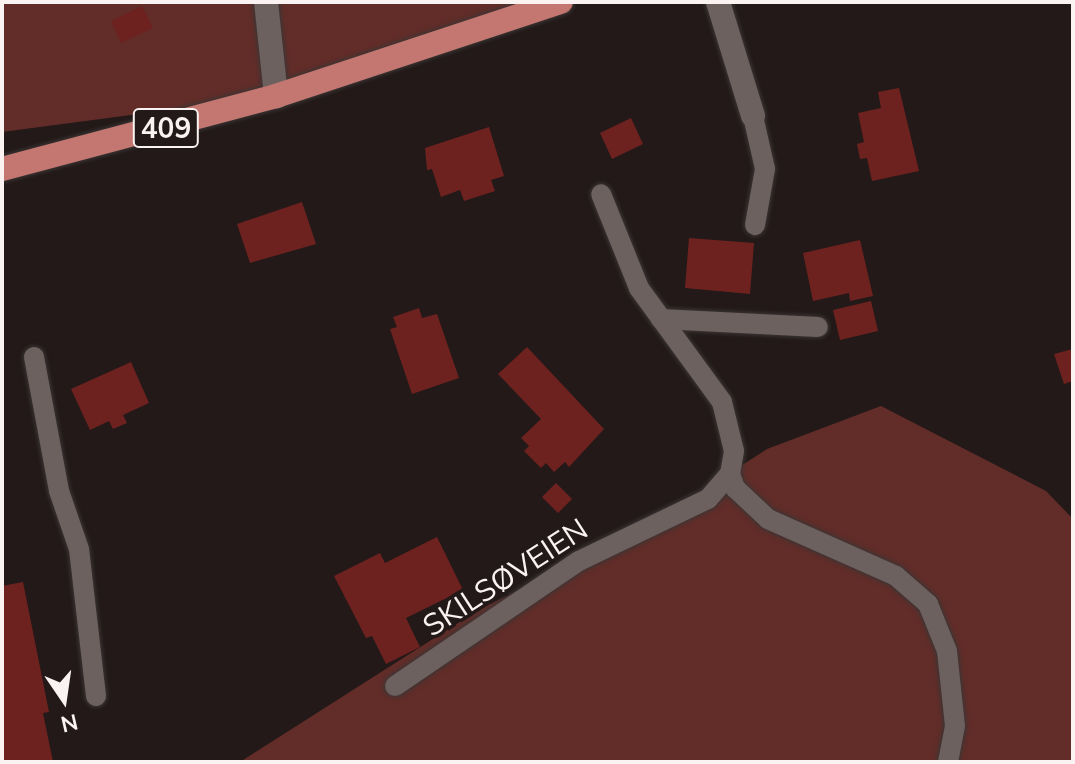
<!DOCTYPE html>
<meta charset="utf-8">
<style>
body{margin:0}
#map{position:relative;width:1075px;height:764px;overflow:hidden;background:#221918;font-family:Mulish,sans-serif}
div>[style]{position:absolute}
.green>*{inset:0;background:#622d29}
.building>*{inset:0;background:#6e221f}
.roads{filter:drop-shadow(0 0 2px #3b3534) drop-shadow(0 0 2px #3b3534)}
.lane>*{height:20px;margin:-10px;padding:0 10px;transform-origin:10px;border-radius:10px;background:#6c615f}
.street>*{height:24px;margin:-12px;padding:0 12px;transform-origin:12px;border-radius:12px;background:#6c615f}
.primary>*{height:24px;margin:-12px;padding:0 12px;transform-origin:12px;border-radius:12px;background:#c37770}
span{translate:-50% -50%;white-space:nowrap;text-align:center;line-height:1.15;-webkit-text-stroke:7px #221918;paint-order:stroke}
.shield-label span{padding:2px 6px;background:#221918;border:2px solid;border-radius:6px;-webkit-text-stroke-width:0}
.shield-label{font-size:28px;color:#faf3f2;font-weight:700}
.street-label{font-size:30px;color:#faf3f2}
.frame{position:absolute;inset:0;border:4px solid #faf3f2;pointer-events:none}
.north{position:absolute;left:24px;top:660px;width:80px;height:80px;-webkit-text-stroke:6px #221918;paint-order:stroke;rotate:167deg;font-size:22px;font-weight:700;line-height:32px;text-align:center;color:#faf3f2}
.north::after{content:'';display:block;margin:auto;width:28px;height:36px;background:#faf3f2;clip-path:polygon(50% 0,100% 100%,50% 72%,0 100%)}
</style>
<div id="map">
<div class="green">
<i style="clip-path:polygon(2px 2px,535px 2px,404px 47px,199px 106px,2px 132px)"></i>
<i style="clip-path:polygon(881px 406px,1046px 491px,1073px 519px,1073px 762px,240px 762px,480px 609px,640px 531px,767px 449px)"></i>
</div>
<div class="building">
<i style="clip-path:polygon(142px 6px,153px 28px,121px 43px,111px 21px)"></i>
<i style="clip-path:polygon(899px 88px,919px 171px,872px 181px,867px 158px,860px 159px,857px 144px,864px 142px,858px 113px,881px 108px,878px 92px)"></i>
<i style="clip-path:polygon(631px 118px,643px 144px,612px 159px,600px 133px)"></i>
<i style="clip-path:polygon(489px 127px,504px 176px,491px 180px,495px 191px,464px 201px,460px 190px,441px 197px,432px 169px,427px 170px,425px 148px)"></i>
<i style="clip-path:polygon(302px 202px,316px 244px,250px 263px,237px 224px)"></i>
<i style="clip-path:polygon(689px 238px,754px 243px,750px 294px,685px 288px)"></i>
<i style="clip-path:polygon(860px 240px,873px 296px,850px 301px,849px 293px,813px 301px,803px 253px)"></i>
<i style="clip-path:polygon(871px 301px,878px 331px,840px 340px,833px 310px)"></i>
<i style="clip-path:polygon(419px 308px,422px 318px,437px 314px,459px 378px,412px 394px,390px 329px,397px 327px,393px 317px)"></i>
<i style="clip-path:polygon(527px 347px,604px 429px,569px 467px,565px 462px,554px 472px,546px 463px,541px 468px,524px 451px,529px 446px,521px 438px,541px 419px,498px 374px)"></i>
<i style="clip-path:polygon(1073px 349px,1073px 381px,1064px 384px,1054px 354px)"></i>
<i style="clip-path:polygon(131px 362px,149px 403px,123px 415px,127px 423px,113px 429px,109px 421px,90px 430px,71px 389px)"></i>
<i style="clip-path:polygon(556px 483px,572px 499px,558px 513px,542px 497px)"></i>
<i style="clip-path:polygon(437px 537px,463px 590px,406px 618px,420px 647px,386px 664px,372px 636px,366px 638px,334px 576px,380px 553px,385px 563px)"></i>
<i style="clip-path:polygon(23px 582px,49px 712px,43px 713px,53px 762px,2px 762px,2px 586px)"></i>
</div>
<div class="roads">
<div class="lane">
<i style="left:753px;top:116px;width:54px;rotate:77.2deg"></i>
<i style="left:765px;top:169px;width:57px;rotate:100.1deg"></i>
<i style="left:661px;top:319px;width:157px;rotate:2.9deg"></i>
<i style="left:34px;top:357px;width:136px;rotate:79.4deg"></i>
<i style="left:59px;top:491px;width:61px;rotate:71deg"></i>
<i style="left:79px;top:549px;width:148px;rotate:83.4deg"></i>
<i style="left:730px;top:474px;width:15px;rotate:70deg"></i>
<i style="left:735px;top:488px;width:45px;rotate:43.2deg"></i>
<i style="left:768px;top:519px;width:140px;rotate:24deg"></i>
<i style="left:896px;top:576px;width:43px;rotate:41.2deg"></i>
<i style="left:928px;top:604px;width:51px;rotate:68deg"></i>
<i style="left:947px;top:651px;width:75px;rotate:83.9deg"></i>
<i style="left:955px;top:726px;width:37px;rotate:101deg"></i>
<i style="left:395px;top:686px;width:222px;rotate:-34.2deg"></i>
<i style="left:579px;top:561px;width:143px;rotate:-25.7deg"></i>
<i style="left:708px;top:499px;width:33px;rotate:-49deg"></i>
<i style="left:730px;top:474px;width:23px;rotate:-80deg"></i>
<i style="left:734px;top:451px;width:50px;rotate:-103.8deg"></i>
<i style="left:722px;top:402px;width:141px;rotate:-126.1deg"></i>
<i style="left:639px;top:288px;width:101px;rotate:-112deg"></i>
</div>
<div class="street">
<i style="left:266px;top:2px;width:95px;rotate:83.9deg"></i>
<i style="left:718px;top:2px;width:119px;rotate:72.9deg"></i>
</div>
<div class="primary">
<i style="left:2px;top:169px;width:284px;rotate:-14.9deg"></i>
<i style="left:276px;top:96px;width:300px;rotate:-18.3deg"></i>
</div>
</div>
<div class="shield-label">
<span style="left:166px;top:128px">409</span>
</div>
<div class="street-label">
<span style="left:505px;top:577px;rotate:-33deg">SKILSØVEIEN</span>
</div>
<div class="frame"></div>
<div class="north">N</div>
</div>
